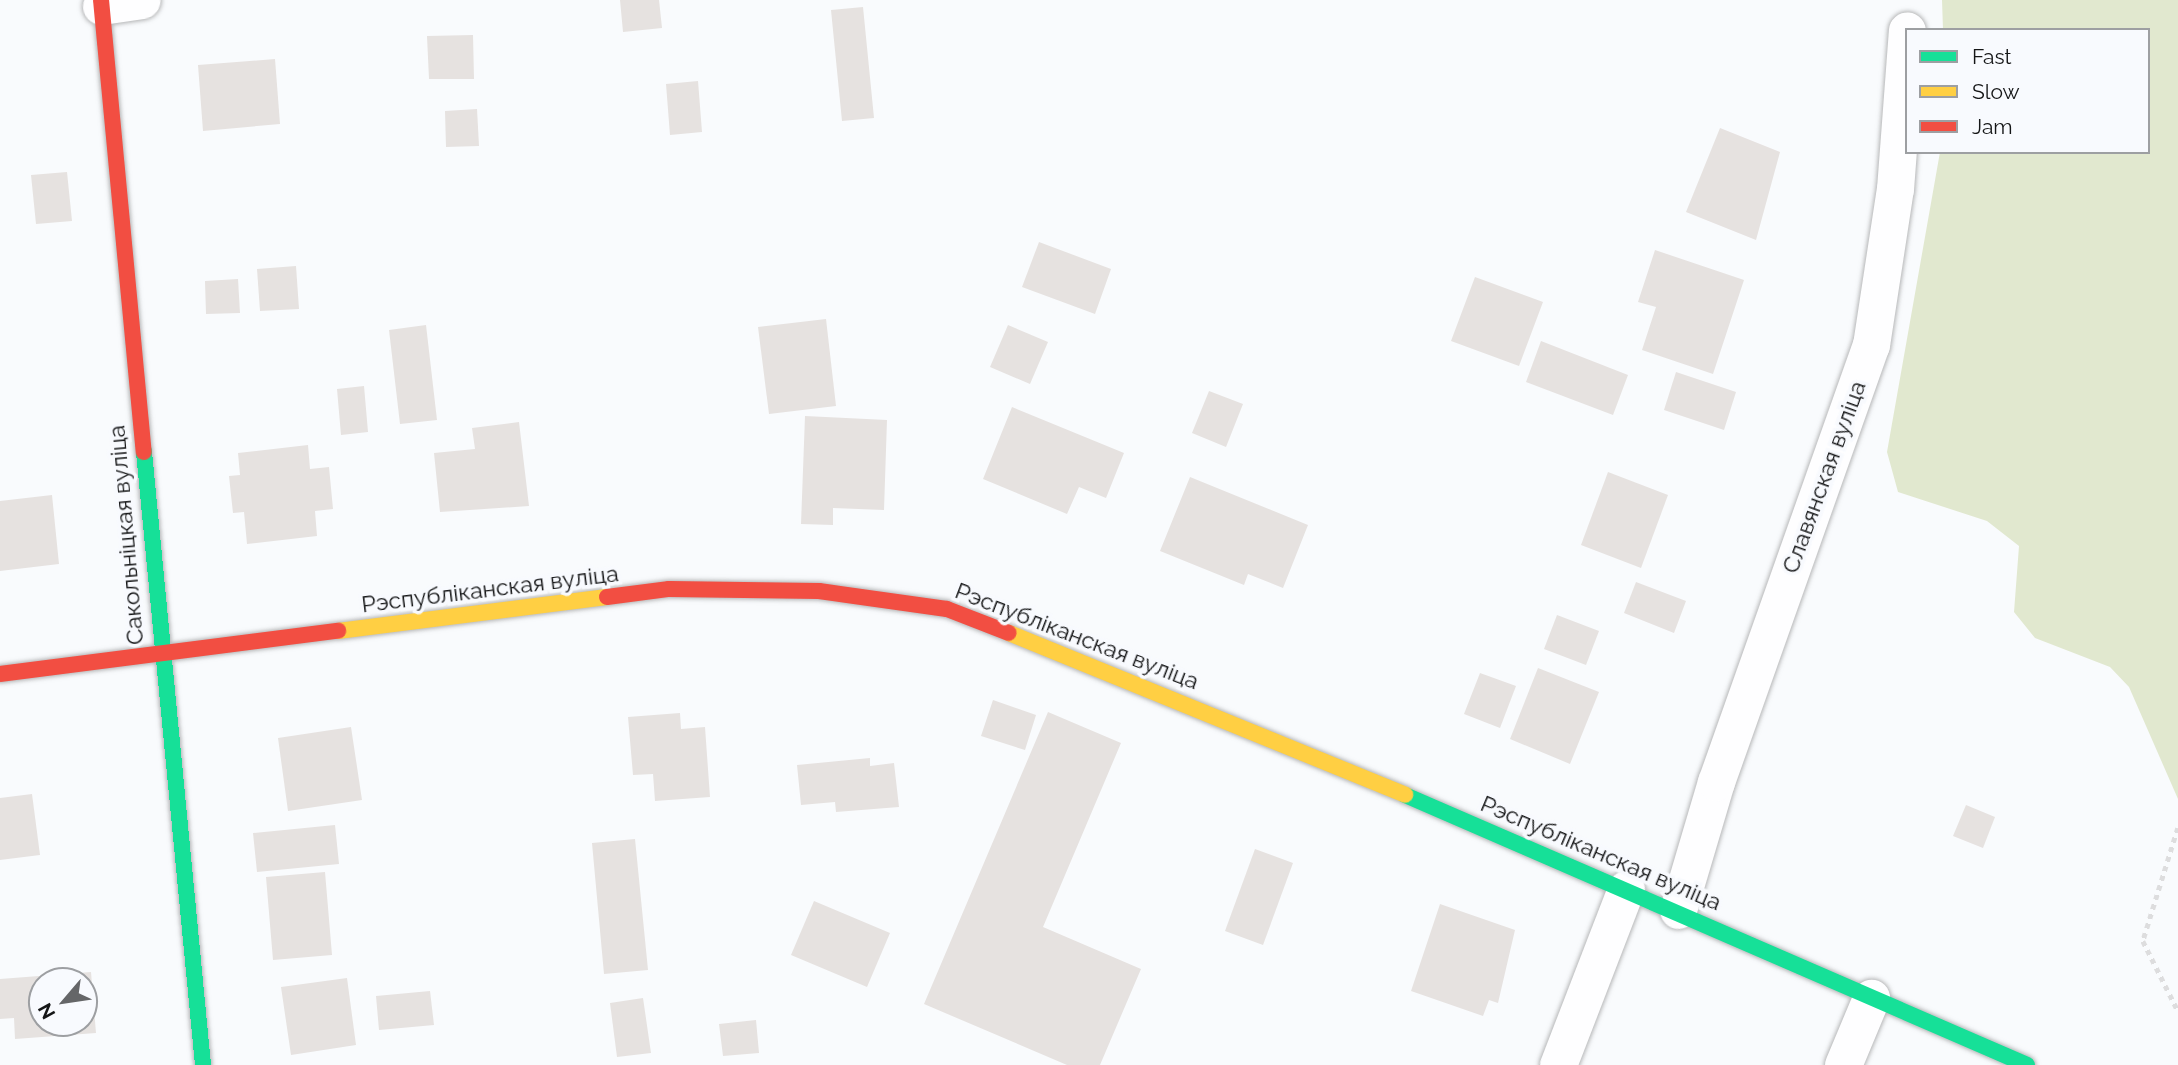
<!DOCTYPE html>
<meta charset="utf-8">
<style>
body{margin:0}
#map{position:relative;width:2178px;height:1065px;overflow:hidden;background:#f9fbfd;font-family:Raleway,sans-serif}
div>[style]{position:absolute}
.green>*{inset:0;background:#e1e8cf}
.building>*{inset:0;background:#e6e2e0}
.path>*{height:4.5px;margin-top:-2.25px;transform-origin:0;background:repeating-linear-gradient(90deg,#ddddde 0 5px,transparent 0 10px)}
.roads{filter:drop-shadow(0 0 2px #b7b8b9) drop-shadow(0 0 2px #b7b8b9)}
.street>*{height:37px;margin:-18.5px;padding:0 18.5px;transform-origin:18.5px;border-radius:18.5px;background:#fefeff}
.fast>*{height:16px;margin:-8px;padding:0 8px;transform-origin:8px;border-radius:8px;background:#16e098}
.slow>*{height:16px;margin:-8px;padding:0 8px;transform-origin:8px;border-radius:8px;background:#ffcf43}
.jam>*{height:16px;margin:-8px;padding:0 8px;transform-origin:8px;border-radius:8px;background:#f24e42}
span{translate:-50% -50%;white-space:nowrap;text-align:center;line-height:1.15;-webkit-text-stroke:7px #f8fafe;paint-order:stroke}
.street-label{font-size:23px;color:#151617}
.legend{position:absolute;left:1905px;top:28px;width:245px;height:126px;box-sizing:border-box;background:#f8fafe;border:2px solid #9d9fa2;margin:0;padding:9px 12px;list-style:none;font-size:21px;color:#151617}
.legend li{display:flex;align-items:center;gap:14px;height:35px}
.legend b{width:35px;border:2px solid #9d9fa2}
.north{position:absolute;left:28px;top:967px;width:70px;height:70px;box-sizing:border-box;background:#f8fafe;border:2px solid #9d9fa2;border-radius:50%;rotate:241deg;font-size:19px;font-weight:700;line-height:28px;text-align:center;color:#151617}
.north::after{content:'';display:block;margin:auto;width:24px;height:32px;background:#656668;clip-path:polygon(50% 0,100% 100%,50% 72%,0 100%)}
</style>
<div id="map">
<div class="green">
<i style="clip-path:polygon(1942px 0,2178px 0,2178px 799px,2129px 687px,2110px 667px,2035px 638px,2014px 612px,2019px 546px,1987px 521px,1898px 492px,1887px 452px,1940px 152px,2148px 152px,2148px 30px,1943px 30px)"></i>
</div>
<div class="building">
<i style="clip-path:polygon(620px 0,659px 0,662px 28px,623px 32px)"></i>
<i style="clip-path:polygon(863px 7px,874px 118px,842px 121px,831px 10px)"></i>
<i style="clip-path:polygon(473px 35px,474px 79px,429px 79px,427px 36px)"></i>
<i style="clip-path:polygon(275px 59px,280px 124px,203px 131px,198px 65px)"></i>
<i style="clip-path:polygon(698px 81px,702px 132px,670px 135px,666px 84px)"></i>
<i style="clip-path:polygon(477px 109px,479px 146px,446px 147px,445px 111px)"></i>
<i style="clip-path:polygon(1720px 128px,1780px 152px,1756px 240px,1686px 212px)"></i>
<i style="clip-path:polygon(67px 172px,72px 221px,36px 224px,31px 175px)"></i>
<i style="clip-path:polygon(1039px 242px,1111px 269px,1095px 314px,1022px 287px)"></i>
<i style="clip-path:polygon(1655px 250px,1744px 280px,1713px 374px,1642px 350px,1656px 307px,1638px 302px)"></i>
<i style="clip-path:polygon(296px 266px,299px 309px,260px 311px,257px 269px)"></i>
<i style="clip-path:polygon(1475px 277px,1543px 302px,1519px 366px,1451px 341px)"></i>
<i style="clip-path:polygon(238px 279px,240px 313px,206px 314px,205px 281px)"></i>
<i style="clip-path:polygon(826px 319px,836px 406px,769px 414px,758px 327px)"></i>
<i style="clip-path:polygon(426px 325px,437px 420px,400px 424px,389px 330px)"></i>
<i style="clip-path:polygon(1008px 325px,1048px 342px,1030px 384px,990px 367px)"></i>
<i style="clip-path:polygon(1541px 341px,1628px 375px,1613px 415px,1526px 382px)"></i>
<i style="clip-path:polygon(1676px 372px,1736px 392px,1724px 430px,1664px 410px)"></i>
<i style="clip-path:polygon(364px 386px,368px 432px,341px 435px,337px 389px)"></i>
<i style="clip-path:polygon(1209px 391px,1243px 404px,1226px 447px,1192px 433px)"></i>
<i style="clip-path:polygon(1012px 407px,1124px 453px,1106px 498px,1079px 487px,1067px 514px,983px 479px)"></i>
<i style="clip-path:polygon(805px 416px,887px 420px,884px 510px,833px 508px,833px 525px,801px 524px)"></i>
<i style="clip-path:polygon(519px 422px,529px 506px,440px 512px,434px 453px,475px 449px,472px 428px)"></i>
<i style="clip-path:polygon(308px 445px,310px 469px,329px 467px,333px 509px,315px 511px,317px 536px,247px 544px,244px 512px,233px 513px,231px 495px,229px 476px,240px 475px,238px 453px)"></i>
<i style="clip-path:polygon(1608px 472px,1668px 495px,1641px 568px,1581px 545px)"></i>
<i style="clip-path:polygon(1190px 477px,1308px 525px,1283px 588px,1248px 574px,1244px 585px,1160px 551px)"></i>
<i style="clip-path:polygon(52px 495px,59px 564px,0 571px,0 501px)"></i>
<i style="clip-path:polygon(1636px 582px,1686px 601px,1674px 633px,1624px 613px)"></i>
<i style="clip-path:polygon(1557px 615px,1599px 631px,1586px 665px,1544px 649px)"></i>
<i style="clip-path:polygon(1538px 668px,1599px 692px,1570px 764px,1510px 739px)"></i>
<i style="clip-path:polygon(1480px 673px,1516px 686px,1500px 728px,1464px 714px)"></i>
<i style="clip-path:polygon(993px 700px,1036px 715px,1025px 750px,981px 736px)"></i>
<i style="clip-path:polygon(1048px 712px,1121px 743px,1043px 927px,1141px 969px,1100px 1065px,1067px 1065px,924px 1004px)"></i>
<i style="clip-path:polygon(680px 713px,681px 729px,705px 727px,710px 797px,655px 801px,653px 774px,633px 775px,628px 717px)"></i>
<i style="clip-path:polygon(351px 727px,362px 800px,288px 811px,278px 738px)"></i>
<i style="clip-path:polygon(870px 758px,870px 766px,894px 763px,899px 807px,836px 812px,835px 802px,801px 805px,797px 765px)"></i>
<i style="clip-path:polygon(32px 794px,40px 855px,0 860px,0 798px)"></i>
<i style="clip-path:polygon(1966px 805px,1995px 817px,1983px 848px,1953px 836px)"></i>
<i style="clip-path:polygon(335px 825px,339px 864px,257px 872px,253px 833px)"></i>
<i style="clip-path:polygon(635px 839px,648px 970px,604px 974px,592px 843px)"></i>
<i style="clip-path:polygon(1255px 849px,1293px 863px,1263px 945px,1225px 931px)"></i>
<i style="clip-path:polygon(325px 872px,332px 955px,273px 960px,266px 877px)"></i>
<i style="clip-path:polygon(814px 901px,890px 933px,867px 987px,791px 955px)"></i>
<i style="clip-path:polygon(1440px 904px,1515px 930px,1498px 1003px,1489px 1000px,1483px 1016px,1411px 991px)"></i>
<i style="clip-path:polygon(evenodd,91px 972px,96px 1033px,15px 1039px,14px 1018px,0 1019px,0 979px,91px 972px,42px 981px,84px 981px,84px 1023px,42px 1023px,42px 981px)"></i>
<i style="clip-path:polygon(347px 978px,356px 1045px,291px 1055px,281px 987px)"></i>
<i style="clip-path:polygon(430px 991px,434px 1025px,379px 1030px,376px 996px)"></i>
<i style="clip-path:polygon(643px 998px,651px 1053px,617px 1057px,610px 1003px)"></i>
<i style="clip-path:polygon(756px 1020px,759px 1053px,723px 1056px,719px 1024px)"></i>
</div>
<div class="path">
<i style="left:2178px;top:828px;width:118px;rotate:107.2deg"></i>
<i style="left:2143px;top:941px;width:78px;rotate:63.4deg"></i>
</div>
<div class="roads">
<div class="street">
<i style="left:101px;top:6px;width:41px;rotate:-8.3deg"></i>
<i style="left:1678px;top:910px;width:134px;rotate:-73.5deg"></i>
<i style="left:1716px;top:782px;width:464px;rotate:-70.5deg"></i>
<i style="left:1871px;top:345px;width:158px;rotate:-81.3deg"></i>
<i style="left:1895px;top:189px;width:159px;rotate:-85.7deg"></i>
<i style="left:1558px;top:1065px;width:189px;rotate:-68.9deg"></i>
<i style="left:1843px;top:1065px;width:73px;rotate:-67.3deg"></i>
</div>
<div class="fast">
<i style="left:144px;top:452px;width:616px;rotate:84.5deg"></i>
<i style="left:1405px;top:795px;width:678px;rotate:23.46deg"></i>
</div>
<div class="slow">
<i style="left:338px;top:631px;width:271px;rotate:-7.2deg"></i>
<i style="left:1009px;top:633px;width:428px;rotate:22.2deg"></i>
</div>
<div class="jam">
<i style="left:101px;top:0;width:454px;rotate:84.6deg"></i>
<i style="left:607px;top:597px;width:63px;rotate:-7.4deg"></i>
<i style="left:669px;top:589px;width:150px;rotate:0.8deg"></i>
<i style="left:819px;top:591px;width:129px;rotate:8deg"></i>
<i style="left:947px;top:609px;width:66px;rotate:21.2deg"></i>
<i style="left:0;top:674px;width:341px;rotate:-7.3deg"></i>
</div>
</div>
<div class="street-label">
<span style="left:1824px;top:477px;rotate:-70deg">Славянская вуліца</span>
<span style="left:126px;top:535px;rotate:-95deg">Сакольніцкая вуліца</span>
<span style="left:490px;top:589px;rotate:-7deg">Рэспубліканская вуліца</span>
<span style="left:1077px;top:636px;rotate:21deg">Рэспубліканская вуліца</span>
<span style="left:1601px;top:853px;rotate:23deg">Рэспубліканская вуліца</span>
</div>
<ul class="legend">
<li><b style="height:9px;background:#16e098"></b>Fast</li>
<li><b style="height:9px;background:#ffcf43"></b>Slow</li>
<li><b style="height:9px;background:#f24e42"></b>Jam</li>
</ul>
<div class="north">N</div>
</div>
